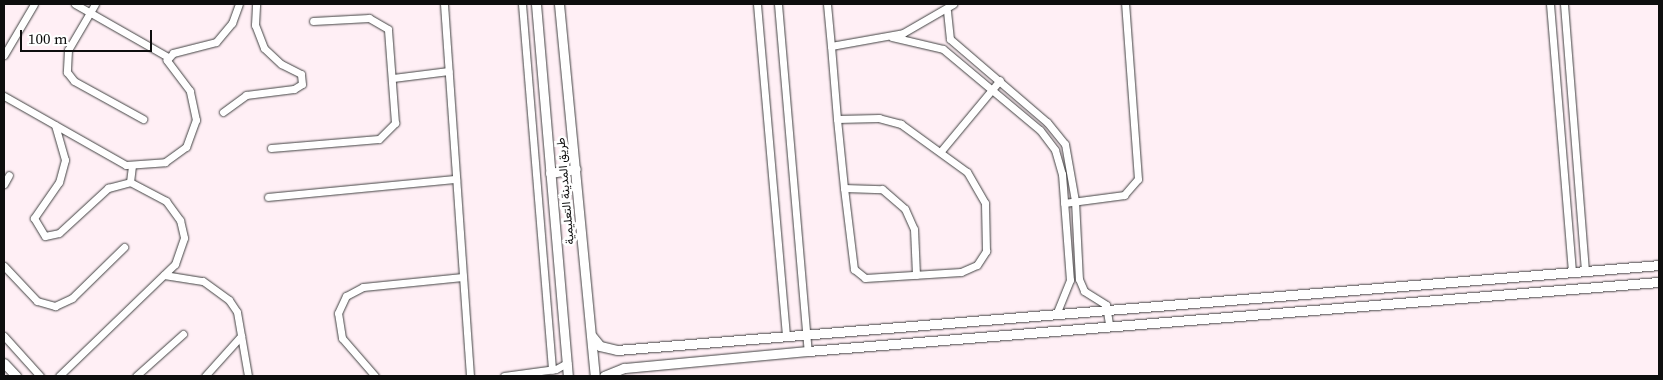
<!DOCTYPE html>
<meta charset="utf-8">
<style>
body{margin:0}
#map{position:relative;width:1663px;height:380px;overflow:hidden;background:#ffeff5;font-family:"Source Serif 4",Vazirmatn,serif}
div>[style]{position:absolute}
.roads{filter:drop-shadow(0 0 1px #414141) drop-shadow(0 0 1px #414141)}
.minor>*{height:7px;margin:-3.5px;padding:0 3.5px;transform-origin:3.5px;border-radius:3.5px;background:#fff}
.tertiary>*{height:9px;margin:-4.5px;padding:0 4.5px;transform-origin:4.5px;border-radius:4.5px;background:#fff}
span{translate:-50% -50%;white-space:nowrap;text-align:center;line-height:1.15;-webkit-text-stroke:5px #fff;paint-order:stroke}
.street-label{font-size:12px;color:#0e0e0e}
.frame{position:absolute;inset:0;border:5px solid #0e0e0e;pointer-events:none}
.scale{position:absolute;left:20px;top:30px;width:132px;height:22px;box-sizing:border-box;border:2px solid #0e0e0e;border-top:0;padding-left:6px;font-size:15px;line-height:18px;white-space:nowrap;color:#0e0e0e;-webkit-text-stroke:4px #fff;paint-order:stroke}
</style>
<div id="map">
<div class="roads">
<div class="minor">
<i style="left:75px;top:4px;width:107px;rotate:29.7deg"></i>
<i style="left:95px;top:4px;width:53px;rotate:120.4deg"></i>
<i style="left:68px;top:50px;width:22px;rotate:93deg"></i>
<i style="left:67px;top:72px;width:11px;rotate:52deg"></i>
<i style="left:74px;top:81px;width:79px;rotate:28.8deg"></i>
<i style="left:444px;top:4px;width:373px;rotate:86deg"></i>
<i style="left:522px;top:4px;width:367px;rotate:85.3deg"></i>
<i style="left:757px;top:4px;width:333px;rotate:85deg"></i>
<i style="left:778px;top:4px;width:348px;rotate:85.1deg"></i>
<i style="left:827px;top:4px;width:42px;rotate:84.6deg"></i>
<i style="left:831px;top:46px;width:73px;rotate:85.3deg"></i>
<i style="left:837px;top:119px;width:69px;rotate:84.2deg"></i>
<i style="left:844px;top:188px;width:82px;rotate:83deg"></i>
<i style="left:854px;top:269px;width:14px;rotate:39deg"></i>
<i style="left:865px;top:278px;width:96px;rotate:-3.6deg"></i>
<i style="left:961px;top:272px;width:17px;rotate:-24deg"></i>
<i style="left:977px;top:265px;width:17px;rotate:-57deg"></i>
<i style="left:986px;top:251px;width:48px;rotate:-91.2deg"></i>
<i style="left:985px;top:203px;width:36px;rotate:-120deg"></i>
<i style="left:967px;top:172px;width:82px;rotate:-144deg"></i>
<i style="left:901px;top:124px;width:23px;rotate:-165deg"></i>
<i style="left:879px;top:118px;width:42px;rotate:178.6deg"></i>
<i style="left:1550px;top:4px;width:269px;rotate:85.3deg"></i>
<i style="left:1564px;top:4px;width:268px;rotate:85.5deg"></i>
<i style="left:947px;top:11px;width:28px;rotate:84deg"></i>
<i style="left:950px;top:39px;width:128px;rotate:40.6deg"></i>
<i style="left:1047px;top:122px;width:28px;rotate:51deg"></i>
<i style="left:1065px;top:144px;width:58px;rotate:80deg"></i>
<i style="left:1075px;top:201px;width:78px;rotate:87.1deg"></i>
<i style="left:1079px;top:279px;width:13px;rotate:67deg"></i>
<i style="left:1084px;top:291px;width:26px;rotate:32deg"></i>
<i style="left:1106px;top:305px;width:20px;rotate:81deg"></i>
<i style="left:892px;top:37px;width:52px;rotate:13.2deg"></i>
<i style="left:943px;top:49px;width:126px;rotate:39.9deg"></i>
<i style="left:1040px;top:130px;width:25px;rotate:53deg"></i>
<i style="left:1055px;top:150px;width:25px;rotate:74deg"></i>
<i style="left:1062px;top:174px;width:106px;rotate:85.7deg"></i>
<i style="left:1070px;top:280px;width:37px;rotate:112deg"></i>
<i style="left:831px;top:46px;width:73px;rotate:-10.2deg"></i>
<i style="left:903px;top:33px;width:58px;rotate:-30.1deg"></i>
<i style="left:4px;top:55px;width:59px;rotate:-59.5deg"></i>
<i style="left:393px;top:78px;width:56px;rotate:-7.1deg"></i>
<i style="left:4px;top:96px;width:140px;rotate:29.5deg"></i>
<i style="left:126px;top:165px;width:39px;rotate:-4deg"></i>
<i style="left:165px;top:162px;width:26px;rotate:-36deg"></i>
<i style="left:186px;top:147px;width:29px;rotate:-70deg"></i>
<i style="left:196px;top:120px;width:30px;rotate:-102deg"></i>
<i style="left:190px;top:91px;width:39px;rotate:-127deg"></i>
<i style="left:167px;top:60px;width:9px;rotate:-49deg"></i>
<i style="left:173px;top:53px;width:44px;rotate:-14.3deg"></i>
<i style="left:216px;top:42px;width:25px;rotate:-50deg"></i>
<i style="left:232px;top:23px;width:20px;rotate:-70deg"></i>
<i style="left:223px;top:112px;width:29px;rotate:-36deg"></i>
<i style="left:246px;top:95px;width:48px;rotate:-7.1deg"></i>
<i style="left:294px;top:89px;width:9px;rotate:-32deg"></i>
<i style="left:302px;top:84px;width:10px;rotate:-96deg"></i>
<i style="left:301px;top:74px;width:22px;rotate:-153deg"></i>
<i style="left:281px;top:64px;width:23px;rotate:-137deg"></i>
<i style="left:264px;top:48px;width:25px;rotate:-111deg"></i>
<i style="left:255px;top:25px;width:21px;rotate:-87deg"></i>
<i style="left:55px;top:125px;width:36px;rotate:74deg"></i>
<i style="left:65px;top:160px;width:23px;rotate:105deg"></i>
<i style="left:59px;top:182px;width:44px;rotate:124.8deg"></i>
<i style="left:34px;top:218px;width:21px;rotate:59deg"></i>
<i style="left:45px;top:236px;width:14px;rotate:-12deg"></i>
<i style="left:59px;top:233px;width:67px;rotate:-42.6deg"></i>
<i style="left:108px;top:188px;width:23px;rotate:-15deg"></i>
<i style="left:130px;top:182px;width:41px;rotate:27.8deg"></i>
<i style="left:166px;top:201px;width:24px;rotate:54deg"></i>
<i style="left:180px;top:220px;width:18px;rotate:77deg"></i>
<i style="left:184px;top:238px;width:28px;rotate:109deg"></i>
<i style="left:175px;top:264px;width:161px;rotate:136deg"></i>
<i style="left:271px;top:148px;width:108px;rotate:-4.8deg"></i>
<i style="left:379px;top:139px;width:23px;rotate:-45deg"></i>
<i style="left:395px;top:123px;width:94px;rotate:-94.3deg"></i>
<i style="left:388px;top:29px;width:22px;rotate:-150deg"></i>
<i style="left:369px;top:18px;width:56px;rotate:176.9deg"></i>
<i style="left:941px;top:151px;width:92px;rotate:-50.3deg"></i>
<i style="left:130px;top:182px;width:16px;rotate:-83deg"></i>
<i style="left:4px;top:184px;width:10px;rotate:-61deg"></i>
<i style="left:844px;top:188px;width:38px;rotate:2deg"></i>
<i style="left:882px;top:189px;width:30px;rotate:41deg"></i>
<i style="left:905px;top:209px;width:22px;rotate:66deg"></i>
<i style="left:914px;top:229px;width:46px;rotate:87.5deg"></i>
<i style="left:268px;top:197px;width:189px;rotate:-5.5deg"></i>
<i style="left:1064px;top:203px;width:61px;rotate:-7.6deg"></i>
<i style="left:1124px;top:195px;width:21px;rotate:-49deg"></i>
<i style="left:1138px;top:179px;width:175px;rotate:-94.2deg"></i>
<i style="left:4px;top:266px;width:48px;rotate:46.7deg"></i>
<i style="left:37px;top:301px;width:19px;rotate:16deg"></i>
<i style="left:55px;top:306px;width:19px;rotate:-25deg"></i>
<i style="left:72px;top:298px;width:73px;rotate:-44.4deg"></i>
<i style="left:164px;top:275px;width:39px;rotate:9deg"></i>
<i style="left:203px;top:281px;width:32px;rotate:36deg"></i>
<i style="left:229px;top:300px;width:14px;rotate:56deg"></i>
<i style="left:237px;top:312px;width:65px;rotate:80.2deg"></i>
<i style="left:4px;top:336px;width:54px;rotate:48deg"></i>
<i style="left:136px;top:376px;width:63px;rotate:-41.8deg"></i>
<i style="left:205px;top:376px;width:54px;rotate:-48deg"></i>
<i style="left:375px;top:376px;width:50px;rotate:-131deg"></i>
<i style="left:342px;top:338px;width:25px;rotate:-99deg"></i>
<i style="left:338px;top:313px;width:19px;rotate:-65deg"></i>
<i style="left:346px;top:296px;width:19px;rotate:-28deg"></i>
<i style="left:363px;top:287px;width:100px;rotate:-5.7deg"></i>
<i style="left:504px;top:376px;width:52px;rotate:-7.7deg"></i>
<i style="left:556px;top:369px;width:13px;rotate:-29deg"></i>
</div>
<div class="tertiary">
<i style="left:536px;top:4px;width:373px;rotate:85.1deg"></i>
<i style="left:559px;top:4px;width:374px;rotate:84.5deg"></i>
<i style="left:550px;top:173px;width:26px;rotate:-9deg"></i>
<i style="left:592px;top:336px;width:13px;rotate:51deg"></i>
<i style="left:600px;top:346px;width:17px;rotate:13deg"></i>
<i style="left:617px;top:350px;width:1045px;rotate:-4.66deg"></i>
<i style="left:4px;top:363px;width:18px;rotate:47deg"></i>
<i style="left:604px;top:376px;width:22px;rotate:-22deg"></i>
<i style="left:624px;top:368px;width:185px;rotate:-5.3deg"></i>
<i style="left:808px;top:351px;width:854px;rotate:-4.64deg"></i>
</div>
</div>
<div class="street-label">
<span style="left:566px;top:191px;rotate:-95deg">طريق المدينة التعليمية</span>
</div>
<div class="frame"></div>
<div class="scale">100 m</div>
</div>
